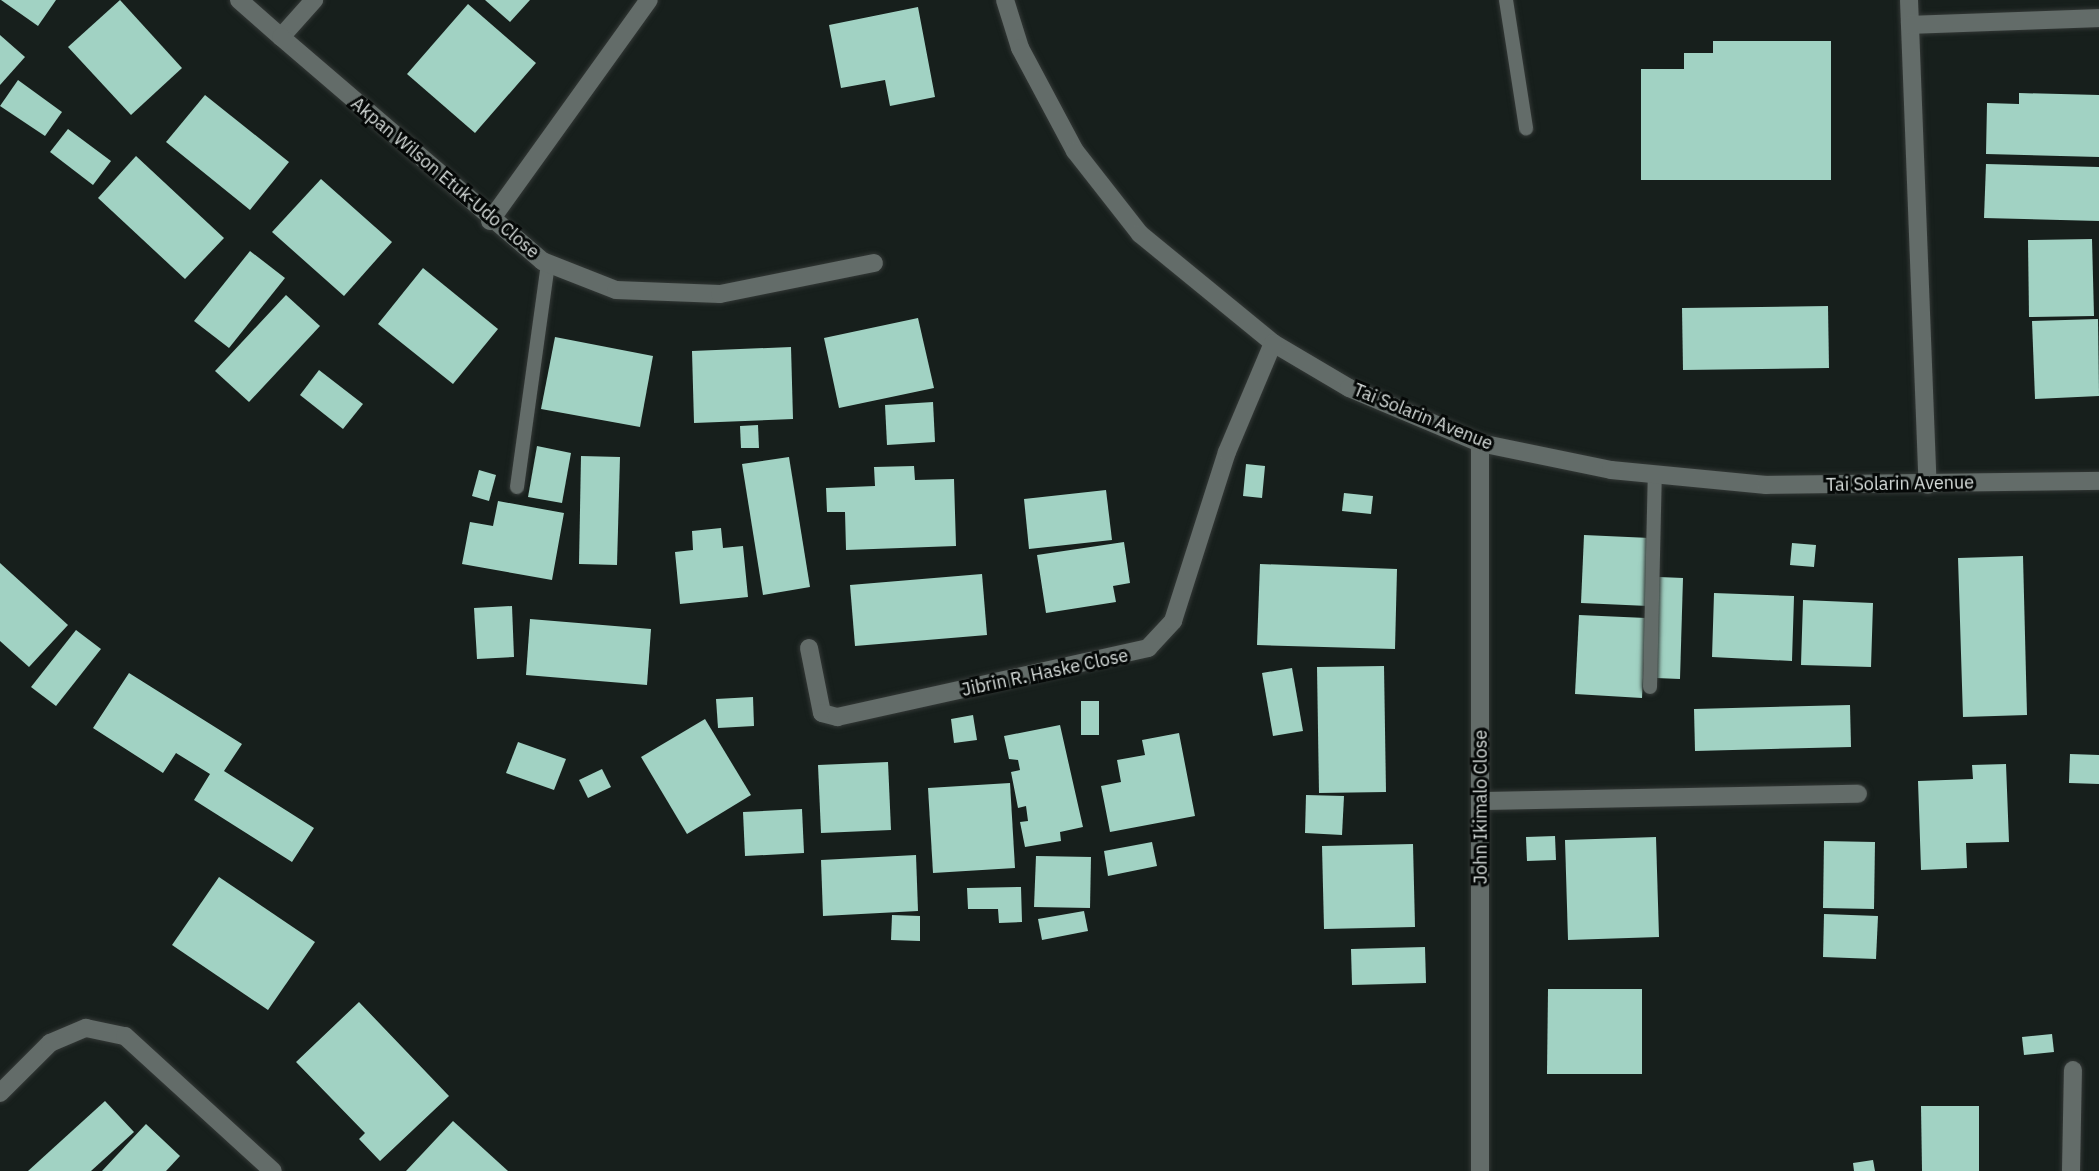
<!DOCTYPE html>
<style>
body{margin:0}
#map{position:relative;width:2099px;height:1171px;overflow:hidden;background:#171f1c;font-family:"IBM Plex Sans",sans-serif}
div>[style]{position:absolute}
.building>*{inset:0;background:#a1d2c3}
.roads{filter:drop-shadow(0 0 2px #333836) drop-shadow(0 0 2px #333836)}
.lane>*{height:14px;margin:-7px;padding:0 7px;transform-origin:7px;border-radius:7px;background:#636c69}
.street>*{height:18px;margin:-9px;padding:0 9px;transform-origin:9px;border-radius:9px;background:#636c69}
span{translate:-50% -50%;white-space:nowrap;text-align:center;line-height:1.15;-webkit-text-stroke:6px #050807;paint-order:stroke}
.street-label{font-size:18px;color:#d8dedc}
</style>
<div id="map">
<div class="building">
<i style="clip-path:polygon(1px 0,56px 0,38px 26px)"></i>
<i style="clip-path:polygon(120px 0,182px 68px,131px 115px,68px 47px)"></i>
<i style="clip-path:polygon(485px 0,530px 0,510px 22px)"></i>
<i style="clip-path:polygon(468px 4px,536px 63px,475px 133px,407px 74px)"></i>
<i style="clip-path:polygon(918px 7px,935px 97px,890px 106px,885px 80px,841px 88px,829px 25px)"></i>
<i style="clip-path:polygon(0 35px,25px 57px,0 85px)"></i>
<i style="clip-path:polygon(1713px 41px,1831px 41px,1831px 180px,1641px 180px,1641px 69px,1684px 69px,1684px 53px,1713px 53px)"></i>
<i style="clip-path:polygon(18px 80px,62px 112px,45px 136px,0 106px)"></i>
<i style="clip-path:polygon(2019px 93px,2099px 95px,2099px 157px,1986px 154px,1987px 103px,2019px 104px)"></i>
<i style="clip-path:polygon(205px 95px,289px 162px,250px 210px,166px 142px)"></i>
<i style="clip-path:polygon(68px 129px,111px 161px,93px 185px,50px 152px)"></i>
<i style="clip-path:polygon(136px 156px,224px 238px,185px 279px,98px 198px)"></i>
<i style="clip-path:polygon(1986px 164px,2099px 167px,2099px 221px,1984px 218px)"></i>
<i style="clip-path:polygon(321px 179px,392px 242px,344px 296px,272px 232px)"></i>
<i style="clip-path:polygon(2092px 239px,2094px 316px,2029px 317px,2028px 240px)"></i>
<i style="clip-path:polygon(250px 251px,285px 278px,229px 348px,194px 321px)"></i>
<i style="clip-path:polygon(423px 268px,498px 329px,453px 384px,378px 324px)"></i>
<i style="clip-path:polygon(286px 295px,320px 326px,249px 402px,215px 371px)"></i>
<i style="clip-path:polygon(1828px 306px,1829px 368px,1683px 370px,1682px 308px)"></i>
<i style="clip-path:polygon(918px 318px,934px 388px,839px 408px,824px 338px)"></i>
<i style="clip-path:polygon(2098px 319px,2099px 396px,2035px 399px,2032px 321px)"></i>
<i style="clip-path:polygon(555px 337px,653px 356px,640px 427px,541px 409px)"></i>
<i style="clip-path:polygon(791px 347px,793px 419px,694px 423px,692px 351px)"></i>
<i style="clip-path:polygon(319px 370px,363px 404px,343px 429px,300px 395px)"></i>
<i style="clip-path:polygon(933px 402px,935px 442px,887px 445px,885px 405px)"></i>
<i style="clip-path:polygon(758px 425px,759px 448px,741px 448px,740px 426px)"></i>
<i style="clip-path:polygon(537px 446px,571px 453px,562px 503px,528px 497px)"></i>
<i style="clip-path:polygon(581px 456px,620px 457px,617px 565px,579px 564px)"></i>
<i style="clip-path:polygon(789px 457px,810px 587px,763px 595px,742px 464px)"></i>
<i style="clip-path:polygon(1246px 464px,1265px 466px,1262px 498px,1243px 496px)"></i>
<i style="clip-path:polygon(914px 466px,915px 480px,954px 479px,956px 546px,846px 550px,845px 512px,827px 512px,826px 488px,875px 486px,874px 467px)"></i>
<i style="clip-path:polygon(479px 470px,496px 475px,489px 501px,472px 496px)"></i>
<i style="clip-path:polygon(1106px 490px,1112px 540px,1029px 549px,1024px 499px)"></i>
<i style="clip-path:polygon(1344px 493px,1373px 496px,1371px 514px,1342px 511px)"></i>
<i style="clip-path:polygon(498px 501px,564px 513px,552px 580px,462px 564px,470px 522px,493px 526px)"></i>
<i style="clip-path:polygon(721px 528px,723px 548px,743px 546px,748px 597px,680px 604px,675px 552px,693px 550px,692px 531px)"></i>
<i style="clip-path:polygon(1584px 535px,1650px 538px,1648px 606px,1581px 603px)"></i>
<i style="clip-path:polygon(1124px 542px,1130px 583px,1113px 586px,1116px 602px,1046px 613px,1037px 555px)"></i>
<i style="clip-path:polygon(1792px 543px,1816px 545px,1814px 567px,1790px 565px)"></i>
<i style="clip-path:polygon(2023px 556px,2027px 715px,1963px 717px,1958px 558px)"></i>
<i style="clip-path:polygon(0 563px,68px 625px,29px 667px,0 641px)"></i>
<i style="clip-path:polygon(1260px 564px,1397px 569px,1395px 649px,1257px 645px)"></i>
<i style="clip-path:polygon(982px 574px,987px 635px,855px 646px,850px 585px)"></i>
<i style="clip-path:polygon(1659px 577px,1683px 578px,1680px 679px,1656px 678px)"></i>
<i style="clip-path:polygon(1714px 593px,1794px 596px,1792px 661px,1712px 657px)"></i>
<i style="clip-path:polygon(1803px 600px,1873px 603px,1871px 667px,1801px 665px)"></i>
<i style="clip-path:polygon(512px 606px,514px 657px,477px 659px,474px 608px)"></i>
<i style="clip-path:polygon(1579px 615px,1646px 618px,1642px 698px,1575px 694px)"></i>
<i style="clip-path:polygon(530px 619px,651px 629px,647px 685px,526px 675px)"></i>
<i style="clip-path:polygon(76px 630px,101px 649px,56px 706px,31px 687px)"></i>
<i style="clip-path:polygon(1384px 666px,1386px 792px,1319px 793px,1317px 667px)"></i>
<i style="clip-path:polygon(1292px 668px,1303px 731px,1273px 736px,1262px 673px)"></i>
<i style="clip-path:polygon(129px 673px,242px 744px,224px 771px,314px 828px,292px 862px,194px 800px,210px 774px,176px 753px,163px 773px,93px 728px)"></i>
<i style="clip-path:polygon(753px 697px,754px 726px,718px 728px,716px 699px)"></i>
<i style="clip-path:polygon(1081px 701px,1099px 701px,1099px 735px,1081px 735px)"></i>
<i style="clip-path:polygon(1850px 705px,1851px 747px,1695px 751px,1694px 709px)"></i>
<i style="clip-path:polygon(973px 715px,977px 740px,954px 743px,951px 719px)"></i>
<i style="clip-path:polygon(705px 719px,751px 795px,687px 834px,641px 757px)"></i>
<i style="clip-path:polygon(1060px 725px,1083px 827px,1060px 832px,1061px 841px,1025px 847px,1020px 822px,1028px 821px,1026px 806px,1018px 808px,1011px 772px,1020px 770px,1018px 760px,1009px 759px,1004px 736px)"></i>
<i style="clip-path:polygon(1179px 733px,1195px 816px,1110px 832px,1101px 786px,1121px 782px,1117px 760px,1145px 755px,1142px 740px)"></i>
<i style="clip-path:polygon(518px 742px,566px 759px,554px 790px,506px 773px)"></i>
<i style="clip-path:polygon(2070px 754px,2099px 755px,2099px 784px,2069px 783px)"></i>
<i style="clip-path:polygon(888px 762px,891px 830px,821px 833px,818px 765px)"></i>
<i style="clip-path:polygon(2006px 764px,2009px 842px,1966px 843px,1967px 868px,1921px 870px,1918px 781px,1973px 779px,1972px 765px)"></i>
<i style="clip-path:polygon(602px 769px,611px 787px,588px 798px,579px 780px)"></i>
<i style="clip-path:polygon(1010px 783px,1015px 868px,933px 873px,928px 788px)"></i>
<i style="clip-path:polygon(1306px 795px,1344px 796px,1342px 835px,1305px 833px)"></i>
<i style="clip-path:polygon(802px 809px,804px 853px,745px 856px,743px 812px)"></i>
<i style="clip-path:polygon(1555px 836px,1556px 860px,1527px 861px,1526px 837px)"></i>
<i style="clip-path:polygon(1656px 837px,1659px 937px,1568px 940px,1565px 840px)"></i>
<i style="clip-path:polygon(1824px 841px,1875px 842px,1874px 909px,1823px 908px)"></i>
<i style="clip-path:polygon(1152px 842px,1157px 866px,1108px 876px,1104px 851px)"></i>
<i style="clip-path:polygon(1413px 844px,1415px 927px,1324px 929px,1322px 846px)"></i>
<i style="clip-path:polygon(916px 855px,918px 911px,823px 916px,821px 860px)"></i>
<i style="clip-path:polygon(1036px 856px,1091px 857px,1090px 908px,1034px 907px)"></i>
<i style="clip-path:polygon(219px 877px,315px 942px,268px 1010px,172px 945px)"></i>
<i style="clip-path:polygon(1021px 887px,1022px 922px,999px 923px,998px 909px,968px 909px,967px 888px)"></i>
<i style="clip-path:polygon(1084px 911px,1088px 931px,1042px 940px,1038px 919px)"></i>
<i style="clip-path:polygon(1824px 914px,1878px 916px,1876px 959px,1823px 957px)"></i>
<i style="clip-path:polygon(892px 915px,920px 916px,920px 941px,891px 940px)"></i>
<i style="clip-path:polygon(1425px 947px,1426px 983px,1352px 985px,1351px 949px)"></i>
<i style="clip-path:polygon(1548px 989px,1642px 989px,1642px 1074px,1547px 1074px)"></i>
<i style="clip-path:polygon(359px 1002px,449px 1096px,380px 1161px,359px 1139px,365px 1133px,296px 1062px)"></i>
<i style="clip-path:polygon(2052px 1034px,2054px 1052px,2024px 1055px,2022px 1037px)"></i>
<i style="clip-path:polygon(105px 1101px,134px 1132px,91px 1171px,28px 1171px)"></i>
<i style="clip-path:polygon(1921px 1106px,1979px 1106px,1979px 1171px,1922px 1171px)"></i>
<i style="clip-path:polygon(453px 1121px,508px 1171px,406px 1171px)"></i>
<i style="clip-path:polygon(146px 1124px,180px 1156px,166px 1171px,102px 1171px)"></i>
<i style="clip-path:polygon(1873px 1160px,1875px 1171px,1854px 1171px,1853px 1163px)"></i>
</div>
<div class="roads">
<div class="lane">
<i style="left:1506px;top:0;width:130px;rotate:81.1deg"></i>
<i style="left:517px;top:487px;width:225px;rotate:-82.1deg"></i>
<i style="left:1650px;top:687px;width:213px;rotate:-88.7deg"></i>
</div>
<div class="street">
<i style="left:239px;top:0;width:56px;rotate:41.4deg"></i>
<i style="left:281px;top:37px;width:50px;rotate:-48.3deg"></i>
<i style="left:1005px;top:0;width:50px;rotate:72.6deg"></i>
<i style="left:1020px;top:48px;width:117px;rotate:61.9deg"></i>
<i style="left:1075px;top:151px;width:105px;rotate:51.9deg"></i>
<i style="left:1140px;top:234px;width:172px;rotate:39.3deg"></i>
<i style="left:1273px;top:343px;width:88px;rotate:30.6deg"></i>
<i style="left:1349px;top:388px;width:142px;rotate:22.8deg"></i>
<i style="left:1480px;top:443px;width:134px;rotate:11.6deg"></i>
<i style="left:1611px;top:470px;width:156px;rotate:5.5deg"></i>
<i style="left:1766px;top:485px;width:333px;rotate:-0.7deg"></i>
<i style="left:1909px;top:0;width:485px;rotate:87.8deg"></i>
<i style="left:1910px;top:25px;width:189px;rotate:-2.1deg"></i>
<i style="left:281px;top:37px;width:344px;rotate:40.6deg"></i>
<i style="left:542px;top:261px;width:79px;rotate:21.4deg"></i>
<i style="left:616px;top:290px;width:104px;rotate:2.2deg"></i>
<i style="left:720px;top:294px;width:157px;rotate:-11.4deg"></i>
<i style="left:490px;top:221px;width:272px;rotate:-54.3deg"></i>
<i style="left:809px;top:648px;width:66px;rotate:78.7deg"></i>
<i style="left:822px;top:713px;width:16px;rotate:15deg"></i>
<i style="left:837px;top:717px;width:319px;rotate:-12.5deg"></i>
<i style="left:1148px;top:648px;width:37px;rotate:-47deg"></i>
<i style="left:1173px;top:621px;width:177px;rotate:-72.3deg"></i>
<i style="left:1227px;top:452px;width:118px;rotate:-67.1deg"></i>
<i style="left:1481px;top:801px;width:377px;rotate:-1.1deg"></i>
<i style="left:0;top:1093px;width:71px;rotate:-45deg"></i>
<i style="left:50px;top:1043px;width:39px;rotate:-23deg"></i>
<i style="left:86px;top:1028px;width:40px;rotate:12deg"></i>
<i style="left:125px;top:1036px;width:200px;rotate:42.4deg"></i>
<i style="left:1480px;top:1171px;width:728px;rotate:-90deg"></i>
<i style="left:2071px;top:1171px;width:101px;rotate:-88.9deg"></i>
</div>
</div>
<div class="street-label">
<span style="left:445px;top:178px;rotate:40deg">Akpan Wilson Etuk-Udo Close</span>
<span style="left:1423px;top:417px;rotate:22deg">Tai Solarin Avenue</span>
<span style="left:1900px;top:484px;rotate:-1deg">Tai Solarin Avenue</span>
<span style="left:1045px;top:673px;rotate:-12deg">Jibrin R. Haske Close</span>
<span style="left:1481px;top:807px;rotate:-90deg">John Ikimalo Close</span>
</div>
</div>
